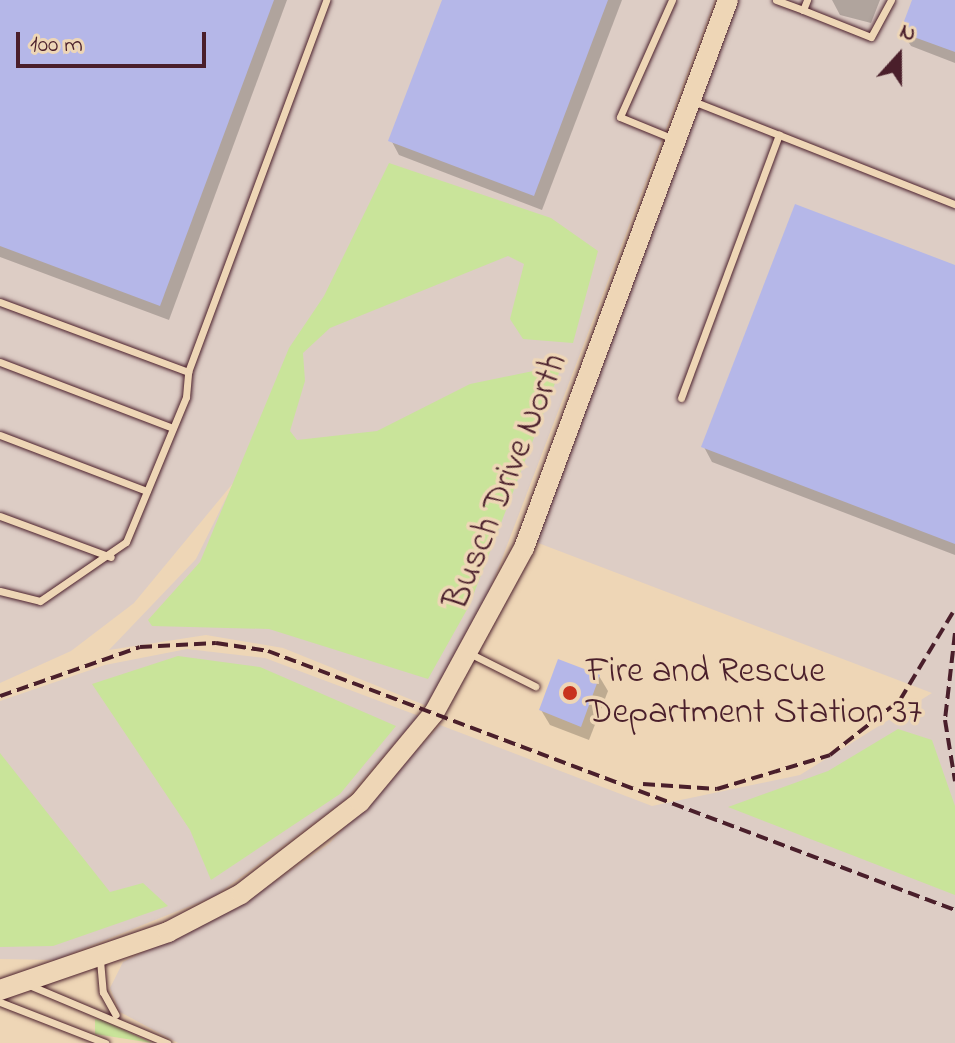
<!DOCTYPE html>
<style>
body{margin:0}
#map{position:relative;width:955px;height:1043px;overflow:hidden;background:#eed6b6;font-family:"Indie Flower",sans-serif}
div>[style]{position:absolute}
.built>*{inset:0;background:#ddcdc5}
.green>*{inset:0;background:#c9e49a}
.shadow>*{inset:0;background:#0003}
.building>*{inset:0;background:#b5b7e8}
.roads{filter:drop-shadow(0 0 2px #4a1f2b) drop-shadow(0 0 2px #4a1f2b)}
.lane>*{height:7px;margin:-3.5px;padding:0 3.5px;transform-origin:3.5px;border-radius:3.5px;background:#eed6b6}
.secondary>*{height:20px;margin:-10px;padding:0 10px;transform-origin:10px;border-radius:10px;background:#eed6b6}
.rail>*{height:4px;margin-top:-2px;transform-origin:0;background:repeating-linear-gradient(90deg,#4a1f2b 0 12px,transparent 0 18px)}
.dots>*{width:22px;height:22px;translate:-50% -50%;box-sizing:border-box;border:4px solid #eed6b6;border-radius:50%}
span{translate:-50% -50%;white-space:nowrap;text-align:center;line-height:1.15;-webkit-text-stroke:7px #eed6b6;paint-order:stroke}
.street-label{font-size:36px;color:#4a1f2b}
.poi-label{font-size:36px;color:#4a1f2b}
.left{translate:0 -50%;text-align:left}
.north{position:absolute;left:859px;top:16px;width:80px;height:80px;-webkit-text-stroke:6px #eed6b6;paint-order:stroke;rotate:21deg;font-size:22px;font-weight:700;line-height:32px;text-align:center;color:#4a1f2b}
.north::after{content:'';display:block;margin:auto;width:28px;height:36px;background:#4a1f2b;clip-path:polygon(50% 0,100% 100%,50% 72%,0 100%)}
.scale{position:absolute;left:16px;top:32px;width:190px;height:36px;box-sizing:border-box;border:4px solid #4a1f2b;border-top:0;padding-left:10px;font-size:24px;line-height:28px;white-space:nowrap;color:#4a1f2b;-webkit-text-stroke:6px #eed6b6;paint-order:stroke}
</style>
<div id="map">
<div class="built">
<i style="clip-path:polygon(0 0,715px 0,490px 590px,427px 706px,283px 648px,206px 635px,109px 650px,196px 559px,234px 482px,134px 603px,71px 651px,0 683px)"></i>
<i style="clip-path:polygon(738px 0,955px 0,955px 1043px,178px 1043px,120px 1012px,110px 988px,123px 962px,244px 903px,329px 844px,440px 725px,652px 806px,800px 775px,932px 693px,533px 541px)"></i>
<i style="clip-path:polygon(187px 649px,265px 658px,419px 716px,345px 800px,215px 896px,55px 960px,0 959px,0 701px,105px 665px)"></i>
</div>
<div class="green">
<i style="clip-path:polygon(389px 163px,551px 218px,598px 251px,573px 343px,523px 339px,510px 319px,524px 264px,508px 256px,330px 328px,303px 353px,305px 381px,290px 431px,297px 440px,377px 431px,470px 384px,562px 365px,469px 606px,428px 679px,269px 629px,152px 626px,148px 620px,200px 562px,289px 348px,324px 296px)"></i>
<i style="clip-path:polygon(178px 656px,260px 667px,396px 726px,340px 794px,211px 880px,190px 830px,92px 684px)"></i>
<i style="clip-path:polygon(898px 729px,932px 740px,955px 806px,955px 895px,728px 807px,828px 771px)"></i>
<i style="clip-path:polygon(0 753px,110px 892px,143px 883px,168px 906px,53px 946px,0 947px)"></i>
<i style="clip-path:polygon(95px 1019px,102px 1020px,152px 1043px,95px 1034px)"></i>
</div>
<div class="shadow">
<i style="clip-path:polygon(0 0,287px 0,169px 320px,0 257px)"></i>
<i style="clip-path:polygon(444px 0,622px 0,542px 210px,399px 155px,391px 140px)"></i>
<i style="clip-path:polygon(832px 0,880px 0,871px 23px,840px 15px)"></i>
<i style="clip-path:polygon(914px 0,955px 0,955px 63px,911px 46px,902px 32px)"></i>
<i style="clip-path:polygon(955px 267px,955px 555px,712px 462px,704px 447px)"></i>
<i style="clip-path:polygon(599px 676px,608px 691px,589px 740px,550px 725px,541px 710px)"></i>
</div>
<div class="building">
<i style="clip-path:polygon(0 0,274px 0,160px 306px,0 246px)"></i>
<i style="clip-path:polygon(442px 0,608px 0,534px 196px,388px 141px)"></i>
<i style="clip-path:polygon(912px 0,955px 0,955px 52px,900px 32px)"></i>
<i style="clip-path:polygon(795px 204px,955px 265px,955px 544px,701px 447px)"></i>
<i style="clip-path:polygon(558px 659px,600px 675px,581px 727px,539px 710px)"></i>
</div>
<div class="roads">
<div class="lane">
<i style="left:672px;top:0;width:128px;rotate:114deg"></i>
<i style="left:620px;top:117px;width:58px;rotate:22.2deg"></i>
<i style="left:776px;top:0;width:29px;rotate:20deg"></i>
<i style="left:803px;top:10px;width:11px;rotate:-68deg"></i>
<i style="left:803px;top:10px;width:73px;rotate:21.7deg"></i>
<i style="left:871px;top:37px;width:42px;rotate:-61.6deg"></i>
<i style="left:693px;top:101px;width:282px;rotate:21.5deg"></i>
<i style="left:0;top:302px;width:201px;rotate:20.4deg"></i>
<i style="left:188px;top:372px;width:397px;rotate:-69.6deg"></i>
<i style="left:0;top:362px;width:185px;rotate:20.9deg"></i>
<i style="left:681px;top:398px;width:281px;rotate:-69.6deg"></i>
<i style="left:0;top:435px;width:157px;rotate:20.9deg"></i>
<i style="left:0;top:516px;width:118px;rotate:20.3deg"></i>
<i style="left:0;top:591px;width:41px;rotate:14deg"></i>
<i style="left:40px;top:601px;width:104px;rotate:-34.5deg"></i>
<i style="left:126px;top:542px;width:157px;rotate:-67.5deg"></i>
<i style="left:186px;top:397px;width:25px;rotate:-85deg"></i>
<i style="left:471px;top:654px;width:72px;rotate:26.6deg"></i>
<i style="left:100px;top:960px;width:32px;rotate:85deg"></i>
<i style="left:103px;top:992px;width:26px;rotate:61deg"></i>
<i style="left:29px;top:985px;width:150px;rotate:22.8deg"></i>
<i style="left:0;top:1002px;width:113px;rotate:21.3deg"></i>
</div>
<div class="secondary">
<i style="left:0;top:990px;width:178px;rotate:-19deg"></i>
<i style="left:168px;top:932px;width:82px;rotate:-27.5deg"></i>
<i style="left:241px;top:894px;width:150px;rotate:-37.7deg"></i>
<i style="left:360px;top:802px;width:116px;rotate:-50.3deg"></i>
<i style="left:434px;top:713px;width:188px;rotate:-61.4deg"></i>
<i style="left:524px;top:548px;width:585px;rotate:-69.58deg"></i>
</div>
</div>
<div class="rail">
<i style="left:955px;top:633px;width:88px;rotate:96.6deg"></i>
<i style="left:945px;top:720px;width:62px;rotate:80.7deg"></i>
<i style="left:0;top:696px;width:148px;rotate:-19.3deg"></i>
<i style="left:140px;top:647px;width:76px;rotate:-3deg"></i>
<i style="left:216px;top:643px;width:53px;rotate:8.7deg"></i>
<i style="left:268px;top:651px;width:734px;rotate:20.66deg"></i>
<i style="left:643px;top:784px;width:74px;rotate:3.9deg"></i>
<i style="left:717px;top:789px;width:118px;rotate:-16.7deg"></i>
<i style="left:830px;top:755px;width:89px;rotate:-38.2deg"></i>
<i style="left:900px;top:700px;width:106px;rotate:-58.9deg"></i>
</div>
<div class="dots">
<i style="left:570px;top:693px;background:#c8321e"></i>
</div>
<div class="street-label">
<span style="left:507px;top:482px;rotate:-68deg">Busch Drive North</span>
</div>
<div class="poi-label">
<span class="left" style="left:586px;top:693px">Fire and Rescue<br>Department Station 37</span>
</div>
<div class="north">N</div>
<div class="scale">100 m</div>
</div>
